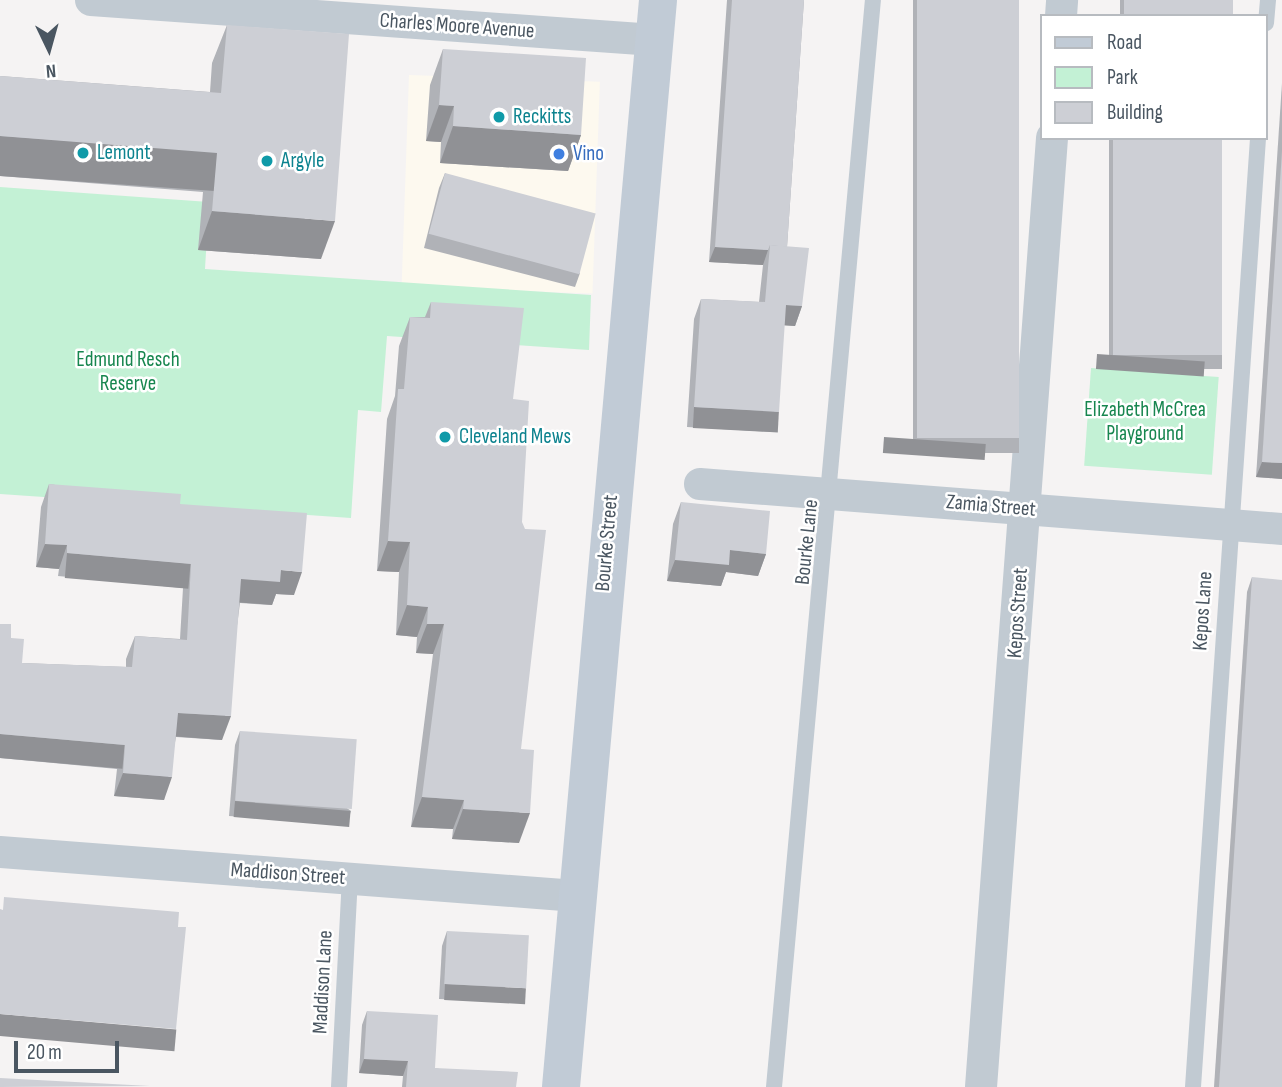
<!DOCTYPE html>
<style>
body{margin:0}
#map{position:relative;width:1282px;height:1087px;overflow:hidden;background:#f5f3f3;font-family:"Sofia Sans Condensed",sans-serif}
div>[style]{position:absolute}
.commercial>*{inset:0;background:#fdf9ef;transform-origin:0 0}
.green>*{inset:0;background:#c3f1d5;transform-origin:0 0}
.lane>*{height:16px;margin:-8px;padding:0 8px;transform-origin:8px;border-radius:8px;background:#c1cad2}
.street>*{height:32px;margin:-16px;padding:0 16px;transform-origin:16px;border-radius:16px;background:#c1cad2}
.secondary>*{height:38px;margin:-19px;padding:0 19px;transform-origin:19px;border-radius:19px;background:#c1cbd6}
.wall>*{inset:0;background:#b0b2b7;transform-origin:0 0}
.shaded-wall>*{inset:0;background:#909195;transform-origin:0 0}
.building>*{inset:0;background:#cdcfd5;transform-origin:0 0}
.dots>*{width:19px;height:19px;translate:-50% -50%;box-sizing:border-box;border:4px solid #fff;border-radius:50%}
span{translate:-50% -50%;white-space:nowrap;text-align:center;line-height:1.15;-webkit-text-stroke:5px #fff;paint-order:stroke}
.street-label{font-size:21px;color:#4a5661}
.culture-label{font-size:21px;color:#0d838f}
.left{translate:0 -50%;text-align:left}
.shop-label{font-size:21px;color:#366cbe}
.park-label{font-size:21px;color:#17864f}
.legend{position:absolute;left:1040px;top:14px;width:228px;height:126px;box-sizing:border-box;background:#fff;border:2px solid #b7bbc0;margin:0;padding:9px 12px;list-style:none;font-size:21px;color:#4a5661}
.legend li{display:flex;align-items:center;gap:14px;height:35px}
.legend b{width:35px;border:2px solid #b7bbc0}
.north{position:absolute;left:14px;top:14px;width:70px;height:70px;-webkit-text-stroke:5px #fff;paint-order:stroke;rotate:175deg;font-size:19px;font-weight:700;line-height:28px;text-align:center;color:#4a5661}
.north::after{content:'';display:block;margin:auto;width:24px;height:32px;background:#4a5661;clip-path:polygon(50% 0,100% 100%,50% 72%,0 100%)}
.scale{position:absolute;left:14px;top:1041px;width:105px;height:32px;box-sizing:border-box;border:4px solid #4a5661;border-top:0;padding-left:9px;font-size:21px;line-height:24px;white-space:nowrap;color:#4a5661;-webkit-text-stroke:5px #fff;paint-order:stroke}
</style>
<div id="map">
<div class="commercial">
<div style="left:409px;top:75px;width:191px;height:212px;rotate:2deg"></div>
</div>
<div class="green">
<div style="clip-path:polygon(0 187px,209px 202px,205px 269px,591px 295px,589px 350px,387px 336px,381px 412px,358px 410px,351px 518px,0 494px)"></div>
<div style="left:1091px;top:368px;width:128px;height:98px;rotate:4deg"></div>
</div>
<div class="lane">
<div style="left:1266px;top:23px;width:23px;rotate:-85deg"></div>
<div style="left:339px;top:1087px;width:208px;rotate:-87deg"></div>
<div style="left:774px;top:1087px;width:1091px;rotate:-84.8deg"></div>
<div style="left:1193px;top:1087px;width:951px;rotate:-86.08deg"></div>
</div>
<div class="street">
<div style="left:91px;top:0;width:565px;rotate:4.06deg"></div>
<div style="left:1061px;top:16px;width:16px;rotate:-86deg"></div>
<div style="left:700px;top:484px;width:584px;rotate:4.42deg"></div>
<div style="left:0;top:852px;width:578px;rotate:4.37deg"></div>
<div style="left:981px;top:1087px;width:952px;rotate:-85.72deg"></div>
</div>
<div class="secondary">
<div style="left:561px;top:1087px;width:1091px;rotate:-84.9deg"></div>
</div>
<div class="wall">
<div style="clip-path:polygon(727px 0,804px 0,787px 247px,802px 306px,795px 326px,784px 325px,772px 432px,687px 427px,694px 319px,701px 299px,759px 302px,763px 265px,709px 262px)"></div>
<div style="left:913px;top:0;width:106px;height:453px"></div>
<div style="left:1120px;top:0;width:113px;height:16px"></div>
<div style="clip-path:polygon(227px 25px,321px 259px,198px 250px,203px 192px,0 176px,0 76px,210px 92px,212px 63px)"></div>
<div style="clip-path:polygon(443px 49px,581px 135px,568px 171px,440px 163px,441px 142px,426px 141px,430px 85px)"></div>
<div style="clip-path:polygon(1282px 83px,1282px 479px,1256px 477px)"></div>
<div style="left:1109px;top:138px;width:113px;height:231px"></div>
<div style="clip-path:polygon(445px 173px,580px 273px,575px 287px,424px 248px,439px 188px)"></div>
<div style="clip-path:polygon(431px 302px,513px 399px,522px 522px,519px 843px,452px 839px,453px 829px,411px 827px,433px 654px,416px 653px,417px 637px,396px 635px,399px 572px,377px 571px,387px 419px,395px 396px,399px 346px,410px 317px,425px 317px)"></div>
<div style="clip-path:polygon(49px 484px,180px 504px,294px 595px,276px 594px,272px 605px,240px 603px,222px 740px,176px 737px,164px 800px,114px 796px,117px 769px,0 758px,0 624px,11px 638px,22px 663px,126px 667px,126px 659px,135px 636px,180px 639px,183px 588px,58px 576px,59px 569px,36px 567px,41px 507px)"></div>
<div style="clip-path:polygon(681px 502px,766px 554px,758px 576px,726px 572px,721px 586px,667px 581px,673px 524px)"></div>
<div style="clip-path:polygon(1252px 577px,1282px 1087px,1214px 1087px,1247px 592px)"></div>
<div style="clip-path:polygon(240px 731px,351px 811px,346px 825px,229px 816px,235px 745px)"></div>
<div style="clip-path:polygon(447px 931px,521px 1003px,439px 999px,442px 946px)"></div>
<div style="clip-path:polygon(367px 1011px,435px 1068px,516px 1087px,402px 1087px,403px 1076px,359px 1073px,362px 1025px)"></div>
</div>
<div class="shaded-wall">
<div style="clip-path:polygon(439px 105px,454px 106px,441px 142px,426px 141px)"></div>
<div style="clip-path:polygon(453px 126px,581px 135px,568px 171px,440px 163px)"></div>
<div style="left:0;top:136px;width:218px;height:40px;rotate:4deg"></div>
<div style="clip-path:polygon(212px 211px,335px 221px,321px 259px,198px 250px)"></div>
<div style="clip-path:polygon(715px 247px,768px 250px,763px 265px,709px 262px)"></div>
<div style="clip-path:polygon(786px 305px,802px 306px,795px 326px,778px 325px)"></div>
<div style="left:1097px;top:354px;width:108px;height:15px;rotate:4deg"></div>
<div style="left:694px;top:407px;width:85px;height:21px;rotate:3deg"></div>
<div style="left:884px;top:437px;width:102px;height:16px;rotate:4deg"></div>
<div style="clip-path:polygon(1262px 462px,1282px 463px,1282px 479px,1256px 477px)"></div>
<div style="clip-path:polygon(388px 541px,410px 542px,399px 572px,377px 571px)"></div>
<div style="clip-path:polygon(45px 544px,67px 545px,59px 569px,36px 567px)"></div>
<div style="clip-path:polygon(730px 550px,766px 554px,758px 576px,726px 572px,721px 586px,667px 581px,675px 560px)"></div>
<div style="left:67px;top:553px;width:124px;height:25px;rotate:5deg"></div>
<div style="clip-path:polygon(281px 570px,302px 572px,294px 595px,276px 594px,272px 605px,233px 602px,241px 579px)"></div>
<div style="clip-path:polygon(407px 605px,428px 607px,417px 637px,396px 635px)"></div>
<div style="clip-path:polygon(427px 624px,444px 624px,433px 654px,416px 653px)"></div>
<div style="clip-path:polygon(178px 713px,231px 716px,222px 740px,169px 736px)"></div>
<div style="left:0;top:734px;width:125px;height:24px;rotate:5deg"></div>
<div style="clip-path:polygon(123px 773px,172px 777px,164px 800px,114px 796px)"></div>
<div style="clip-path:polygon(422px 797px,464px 800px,453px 829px,411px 827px)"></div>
<div style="left:235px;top:801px;width:116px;height:16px;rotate:5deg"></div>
<div style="clip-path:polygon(463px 809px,530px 813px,519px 843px,452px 839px)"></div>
<div style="left:445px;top:984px;width:81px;height:16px;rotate:3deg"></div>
<div style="left:0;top:1014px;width:177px;height:22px;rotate:5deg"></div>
<div style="clip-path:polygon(364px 1059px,408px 1061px,403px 1076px,359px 1073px)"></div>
</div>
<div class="building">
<div style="clip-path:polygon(732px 0,804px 0,787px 247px,770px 245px,768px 250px,715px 247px)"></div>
<div style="left:917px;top:0;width:102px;height:438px"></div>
<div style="left:1124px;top:0;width:109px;height:16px"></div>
<div style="clip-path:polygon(227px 25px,349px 34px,335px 221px,212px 211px,217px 153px,0 136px,0 76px,221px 93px)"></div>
<div style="clip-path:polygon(443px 49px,586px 58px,581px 135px,453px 126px,454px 106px,439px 105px)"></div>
<div style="left:1113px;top:138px;width:109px;height:217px"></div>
<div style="clip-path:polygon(1282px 151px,1282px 463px,1262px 462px)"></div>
<div style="left:445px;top:173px;width:156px;height:63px;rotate:15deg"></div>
<div style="clip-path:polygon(770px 245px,809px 248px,802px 306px,786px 305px,779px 412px,694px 407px,701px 299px,765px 302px)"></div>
<div style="clip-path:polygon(431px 302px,524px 308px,513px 399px,529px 401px,522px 522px,525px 529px,546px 530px,521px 749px,534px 750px,530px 813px,463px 809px,464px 800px,422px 797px,444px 624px,427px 624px,428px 607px,407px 605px,410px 542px,388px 541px,398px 389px,404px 389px,410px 317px,430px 318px)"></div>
<div style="clip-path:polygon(49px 484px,181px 494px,180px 504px,307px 513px,302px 572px,281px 570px,280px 582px,241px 579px,231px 716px,178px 713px,172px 777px,123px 773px,125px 745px,0 734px,0 624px,11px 624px,11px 638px,24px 639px,22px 663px,132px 667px,135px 636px,187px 640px,191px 564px,67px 553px,67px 545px,45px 544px)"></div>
<div style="clip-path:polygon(681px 502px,770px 511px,766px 554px,730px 550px,729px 565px,675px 560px)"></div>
<div style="clip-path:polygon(1252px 577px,1282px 580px,1282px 1087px,1219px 1087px)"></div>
<div style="left:240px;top:731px;width:117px;height:70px;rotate:4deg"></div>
<div style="clip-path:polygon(4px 897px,179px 912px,178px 927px,186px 927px,176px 1029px,0 1014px,0 909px,3px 910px)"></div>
<div style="left:447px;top:931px;width:82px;height:53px;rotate:3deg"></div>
<div style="clip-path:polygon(367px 1011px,438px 1015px,435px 1068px,518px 1072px,516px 1087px,406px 1087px,408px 1061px,364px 1059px)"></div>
<div style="clip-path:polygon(0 1078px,150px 1086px,0 1087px)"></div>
</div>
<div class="dots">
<div style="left:499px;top:117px;background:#0f9aa8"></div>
<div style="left:83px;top:153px;background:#0f9aa8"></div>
<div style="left:559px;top:154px;background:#3f7fe0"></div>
<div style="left:267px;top:161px;background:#0f9aa8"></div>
<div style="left:445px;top:437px;background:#0f9aa8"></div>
</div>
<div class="street-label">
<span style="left:457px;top:26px;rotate:4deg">Charles Moore Avenue</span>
<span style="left:991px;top:506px;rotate:5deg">Zamia Street</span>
<span style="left:807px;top:542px;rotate:-84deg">Bourke Lane</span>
<span style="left:607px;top:543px;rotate:-85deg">Bourke Street</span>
<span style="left:1203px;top:611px;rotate:-86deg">Kepos Lane</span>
<span style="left:1018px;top:613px;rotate:-86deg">Kepos Street</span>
<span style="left:288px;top:874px;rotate:4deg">Maddison Street</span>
<span style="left:323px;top:982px;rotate:-87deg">Maddison Lane</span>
</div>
<div class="culture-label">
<span class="left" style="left:513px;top:117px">Reckitts</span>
<span class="left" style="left:97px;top:153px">Lemont</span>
<span class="left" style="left:281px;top:161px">Argyle</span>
<span class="left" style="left:459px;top:437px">Cleveland Mews</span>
</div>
<div class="shop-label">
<span class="left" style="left:573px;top:154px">Vino</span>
</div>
<div class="park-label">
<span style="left:128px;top:372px">Edmund Resch<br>Reserve</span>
<span style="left:1145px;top:422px">Elizabeth McCrea<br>Playground</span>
</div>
<ul class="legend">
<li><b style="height:9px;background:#c1cbd6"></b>Road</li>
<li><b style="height:19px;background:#c3f1d5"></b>Park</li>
<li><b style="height:19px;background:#cdcfd5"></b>Building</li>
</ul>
<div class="north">N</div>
<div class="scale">20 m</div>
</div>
